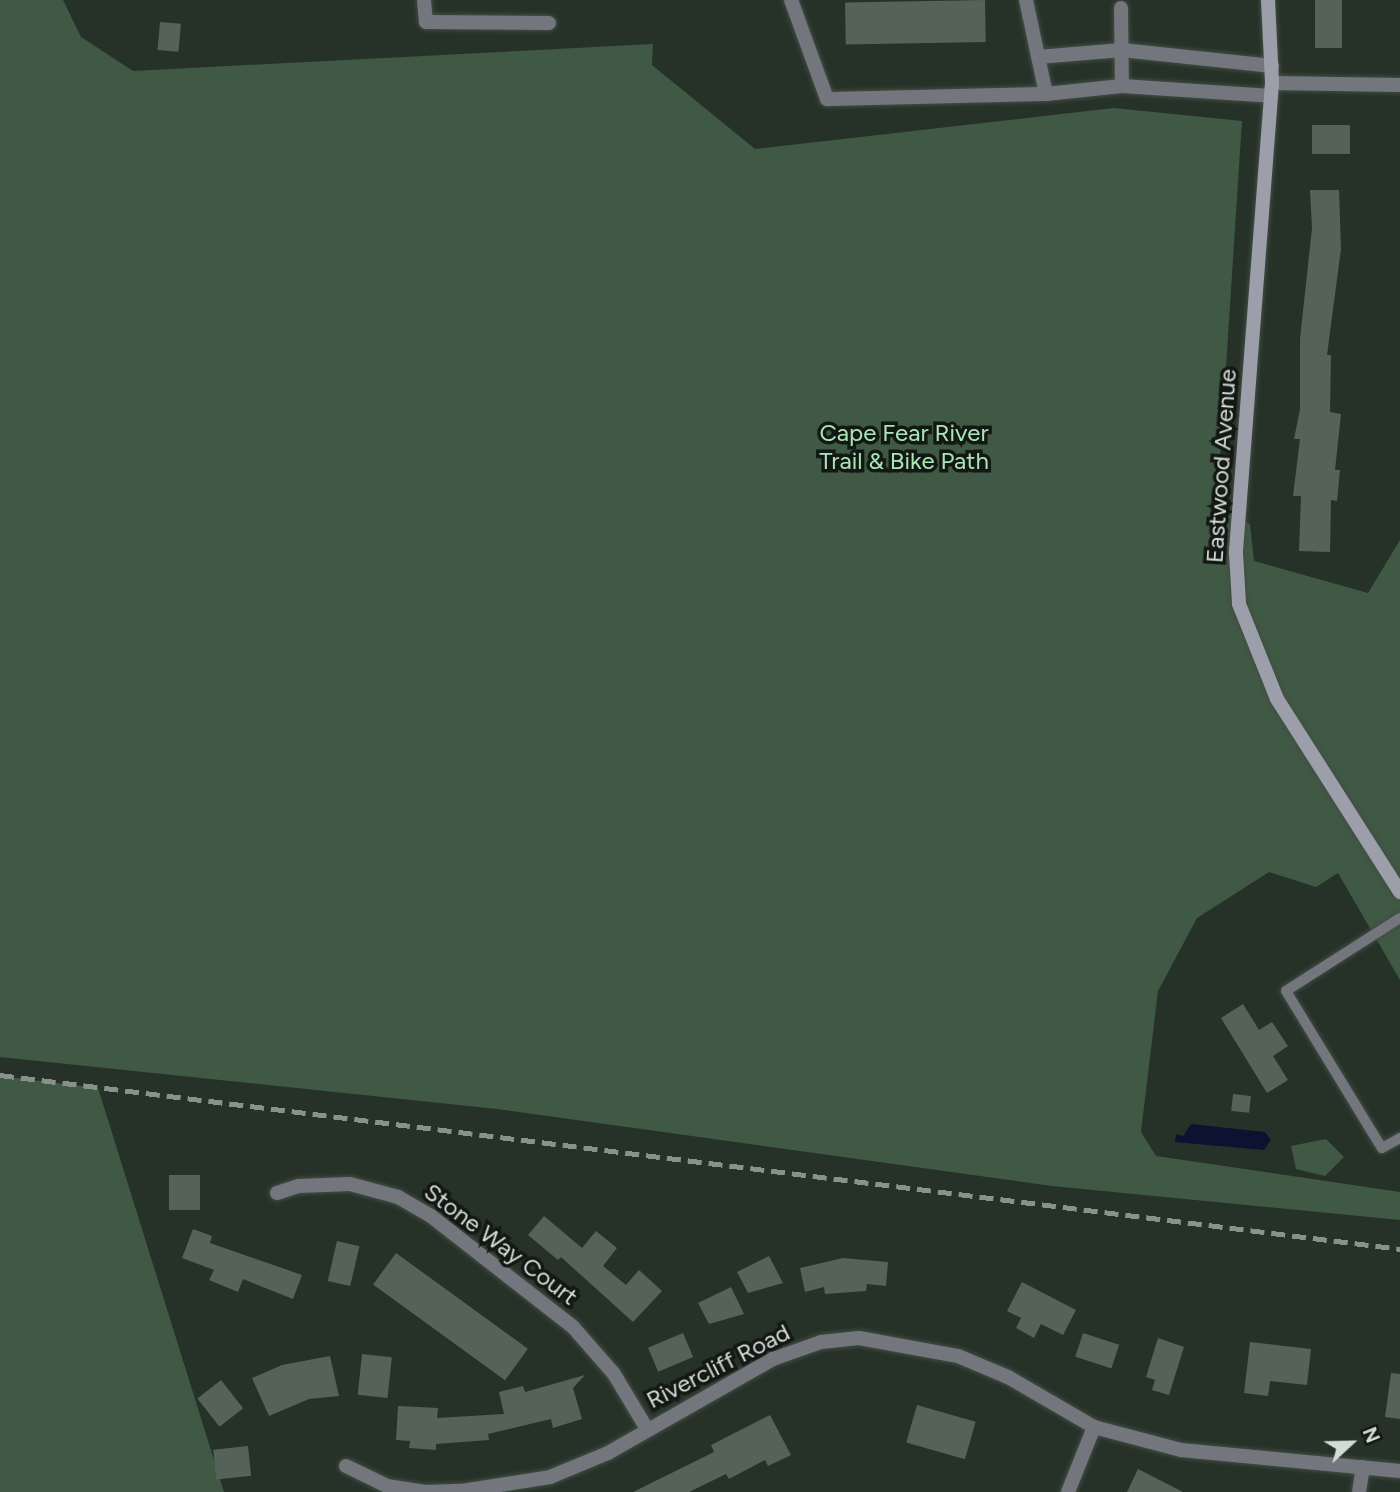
<!DOCTYPE html>
<style>
body{margin:0}
#map{position:relative;width:1400px;height:1492px;overflow:hidden;background:#263228;font-family:Figtree,sans-serif}
div>[style]{position:absolute}
.green>*{inset:0;background:#405945}
.water>*{inset:0;background:#0d1230}
.building>*{inset:0;background:#556257;transform-origin:0 0}
.roads{filter:drop-shadow(0 0 2px #424d44) drop-shadow(0 0 2px #424d44)}
.lane>*{height:10px;margin:-5px;padding:0 5px;transform-origin:5px;border-radius:5px;background:#74767d}
.street>*{height:14px;margin:-7px;padding:0 7px;transform-origin:7px;border-radius:7px;background:#74767d}
.secondary>*{height:14px;margin:-7px;padding:0 7px;transform-origin:7px;border-radius:7px;background:#9c9faa}
.rail>*{height:5px;margin-top:-2.5px;transform-origin:0;background:repeating-linear-gradient(90deg,#88918a 0 14px,transparent 0 21px)}
span{translate:-50% -50%;white-space:nowrap;text-align:center;line-height:1.15;-webkit-text-stroke:7px #131814;paint-order:stroke}
.park-label{font-size:24px;color:#a9e6b7}
.street-label{font-size:24px;color:#d4dcd6}
.north{position:absolute;left:1316px;top:1408px;width:70px;height:70px;-webkit-text-stroke:5px #131814;paint-order:stroke;rotate:68deg;font-size:19px;font-weight:700;line-height:28px;text-align:center;color:#d4dcd6}
.north::after{content:'';display:block;margin:auto;width:24px;height:32px;background:#d4dcd6;clip-path:polygon(50% 0,100% 100%,50% 72%,0 100%)}
</style>
<div id="map">
<div class="green">
<div style="clip-path:polygon(0 0,63px 0,81px 37px,133px 71px,653px 44px,652px 65px,755px 149px,1114px 108px,1242px 121px,1217px 505px,1250px 524px,1254px 561px,1368px 593px,1400px 540px,1400px 980px,1338px 873px,1316px 887px,1269px 872px,1197px 918px,1158px 991px,1141px 1132px,1156px 1156px,1400px 1192px,1400px 1220px,1052px 1186px,497px 1109px,0 1057px)"></div>
<div style="clip-path:polygon(0 1076px,98px 1088px,224px 1492px,0 1492px)"></div>
<div style="clip-path:polygon(1326px 1139px,1344px 1157px,1325px 1176px,1296px 1169px,1291px 1146px)"></div>
</div>
<div class="water">
<div style="clip-path:polygon(1191px 1124px,1265px 1132px,1271px 1140px,1264px 1150px,1175px 1142px,1176px 1134px,1183px 1136px)"></div>
</div>
<div class="building">
<div style="left:985px;top:0;width:42px;height:140px;rotate:89deg"></div>
<div style="left:1315px;top:0;width:27px;height:48px"></div>
<div style="left:160px;top:22px;width:21px;height:28px;rotate:5deg"></div>
<div style="left:1312px;top:125px;width:38px;height:29px"></div>
<div style="clip-path:polygon(1310px 190px,1339px 190px,1341px 249px,1327px 355px,1331px 355px,1330px 412px,1341px 414px,1335px 470px,1340px 470px,1337px 501px,1331px 500px,1330px 552px,1299px 551px,1301px 496px,1293px 496px,1300px 439px,1294px 439px,1300px 409px,1300px 339px,1312px 228px)"></div>
<div style="clip-path:polygon(1243px 1004px,1259px 1030px,1272px 1022px,1288px 1046px,1273px 1056px,1288px 1080px,1267px 1093px,1221px 1018px)"></div>
<div style="left:1233px;top:1094px;width:18px;height:17px;rotate:6deg"></div>
<div style="left:169px;top:1175px;width:31px;height:35px"></div>
<div style="clip-path:polygon(544px 1216px,582px 1248px,596px 1231px,617px 1248px,603px 1266px,626px 1285px,639px 1270px,662px 1291px,633px 1322px,561px 1257px,558px 1260px,528px 1235px)"></div>
<div style="clip-path:polygon(193px 1229px,212px 1236px,210px 1243px,302px 1275px,293px 1299px,243px 1279px,238px 1292px,209px 1280px,214px 1270px,182px 1258px)"></div>
<div style="left:337px;top:1241px;width:23px;height:41px;rotate:13deg"></div>
<div style="left:396px;top:1253px;width:163px;height:39px;rotate:36deg"></div>
<div style="clip-path:polygon(769px 1256px,783px 1283px,748px 1293px,737px 1272px)"></div>
<div style="clip-path:polygon(843px 1258px,888px 1262px,886px 1286px,867px 1284px,866px 1291px,825px 1294px,824px 1287px,805px 1292px,800px 1268px)"></div>
<div style="clip-path:polygon(1022px 1282px,1076px 1310px,1063px 1335px,1041px 1324px,1034px 1338px,1016px 1328px,1021px 1318px,1007px 1311px)"></div>
<div style="clip-path:polygon(731px 1287px,744px 1314px,709px 1324px,698px 1303px)"></div>
<div style="left:683px;top:1333px;width:26px;height:38px;rotate:67deg"></div>
<div style="left:1083px;top:1333px;width:38px;height:25px;rotate:18deg"></div>
<div style="clip-path:polygon(1158px 1338px,1184px 1347px,1169px 1395px,1152px 1390px,1155px 1380px,1146px 1377px)"></div>
<div style="clip-path:polygon(1250px 1342px,1311px 1349px,1307px 1385px,1270px 1381px,1268px 1396px,1244px 1393px)"></div>
<div style="left:362px;top:1354px;width:30px;height:41px;rotate:6deg"></div>
<div style="clip-path:polygon(330px 1356px,339px 1396px,309px 1399px,269px 1416px,252px 1378px,282px 1365px)"></div>
<div style="clip-path:polygon(1391px 1373px,1400px 1374px,1400px 1419px,1385px 1417px)"></div>
<div style="clip-path:polygon(585px 1375px,573px 1388px,582px 1419px,553px 1428px,551px 1419px,488px 1434px,489px 1440px,436px 1444px,436px 1450px,409px 1448px,410px 1441px,396px 1440px,398px 1406px,438px 1408px,437px 1418px,504px 1414px,499px 1392px,523px 1386px,525px 1392px)"></div>
<div style="left:221px;top:1380px;width:36px;height:30px;rotate:52deg"></div>
<div style="left:917px;top:1405px;width:61px;height:39px;rotate:16deg"></div>
<div style="clip-path:polygon(770px 1415px,791px 1455px,768px 1466px,765px 1460px,729px 1479px,726px 1474px,689px 1492px,633px 1492px,714px 1452px,711px 1445px)"></div>
<div style="left:248px;top:1446px;width:30px;height:35px;rotate:84deg"></div>
<div style="clip-path:polygon(1138px 1469px,1183px 1492px,1127px 1492px)"></div>
</div>
<div class="roads">
<div class="lane">
<div style="left:1400px;top:918px;width:135px;rotate:147.4deg"></div>
<div style="left:1286px;top:991px;width:184px;rotate:58.6deg"></div>
<div style="left:1382px;top:1148px;width:21px;rotate:-29deg"></div>
</div>
<div class="street">
<div style="left:424px;top:0;width:22px;rotate:85deg"></div>
<div style="left:426px;top:22px;width:123px;rotate:0.5deg"></div>
<div style="left:791px;top:0;width:105px;rotate:70deg"></div>
<div style="left:827px;top:99px;width:219px;rotate:-1.3deg"></div>
<div style="left:1046px;top:94px;width:96px;rotate:-102deg"></div>
<div style="left:1121px;top:8px;width:78px;rotate:89.3deg"></div>
<div style="left:1038px;top:57px;width:84px;rotate:-4.8deg"></div>
<div style="left:1122px;top:50px;width:151px;rotate:6.1deg"></div>
<div style="left:1272px;top:83px;width:128px;rotate:0.9deg"></div>
<div style="left:1046px;top:94px;width:76px;rotate:-6deg"></div>
<div style="left:1122px;top:86px;width:149px;rotate:3.8deg"></div>
<div style="left:277px;top:1193px;width:23px;rotate:-18deg"></div>
<div style="left:299px;top:1186px;width:51px;rotate:-2.2deg"></div>
<div style="left:350px;top:1184px;width:50px;rotate:15.2deg"></div>
<div style="left:398px;top:1197px;width:38px;rotate:30deg"></div>
<div style="left:431px;top:1216px;width:180px;rotate:38deg"></div>
<div style="left:573px;top:1327px;width:62px;rotate:48.9deg"></div>
<div style="left:614px;top:1374px;width:64px;rotate:59deg"></div>
<div style="left:346px;top:1466px;width:46px;rotate:26deg"></div>
<div style="left:387px;top:1486px;width:37px;rotate:9deg"></div>
<div style="left:424px;top:1492px;width:38px;rotate:-2deg"></div>
<div style="left:462px;top:1491px;width:89px;rotate:-9deg"></div>
<div style="left:550px;top:1477px;width:63px;rotate:-22.5deg"></div>
<div style="left:608px;top:1453px;width:190px;rotate:-29.7deg"></div>
<div style="left:773px;top:1359px;width:51px;rotate:-19.5deg"></div>
<div style="left:821px;top:1342px;width:38px;rotate:-6deg"></div>
<div style="left:859px;top:1338px;width:101px;rotate:10.3deg"></div>
<div style="left:958px;top:1356px;width:54px;rotate:22.8deg"></div>
<div style="left:1008px;top:1377px;width:99px;rotate:30.2deg"></div>
<div style="left:1094px;top:1427px;width:90px;rotate:14.8deg"></div>
<div style="left:1181px;top:1450px;width:220px;rotate:5.5deg"></div>
<div style="left:1068px;top:1492px;width:70px;rotate:-68.2deg"></div>
<div style="left:1359px;top:1492px;width:25px;rotate:-81deg"></div>
</div>
<div class="secondary">
<div style="left:1268px;top:0;width:83px;rotate:87.2deg"></div>
<div style="left:1272px;top:83px;width:471px;rotate:94.4deg"></div>
<div style="left:1236px;top:553px;width:51px;rotate:86.6deg"></div>
<div style="left:1239px;top:604px;width:102px;rotate:68.2deg"></div>
<div style="left:1277px;top:699px;width:229px;rotate:57.5deg"></div>
</div>
</div>
<div class="rail">
<div style="left:0;top:1075px;width:1411px;rotate:7.08deg"></div>
</div>
<div class="park-label">
<span style="left:904px;top:447px">Cape Fear River<br>Trail &amp; Bike Path</span>
</div>
<div class="street-label">
<span style="left:1221px;top:466px;rotate:-86deg">Eastwood Avenue</span>
<span style="left:501px;top:1244px;rotate:37deg">Stone Way Court</span>
<span style="left:718px;top:1366px;rotate:-27deg">Rivercliff Road</span>
</div>
<div class="north">N</div>
</div>
